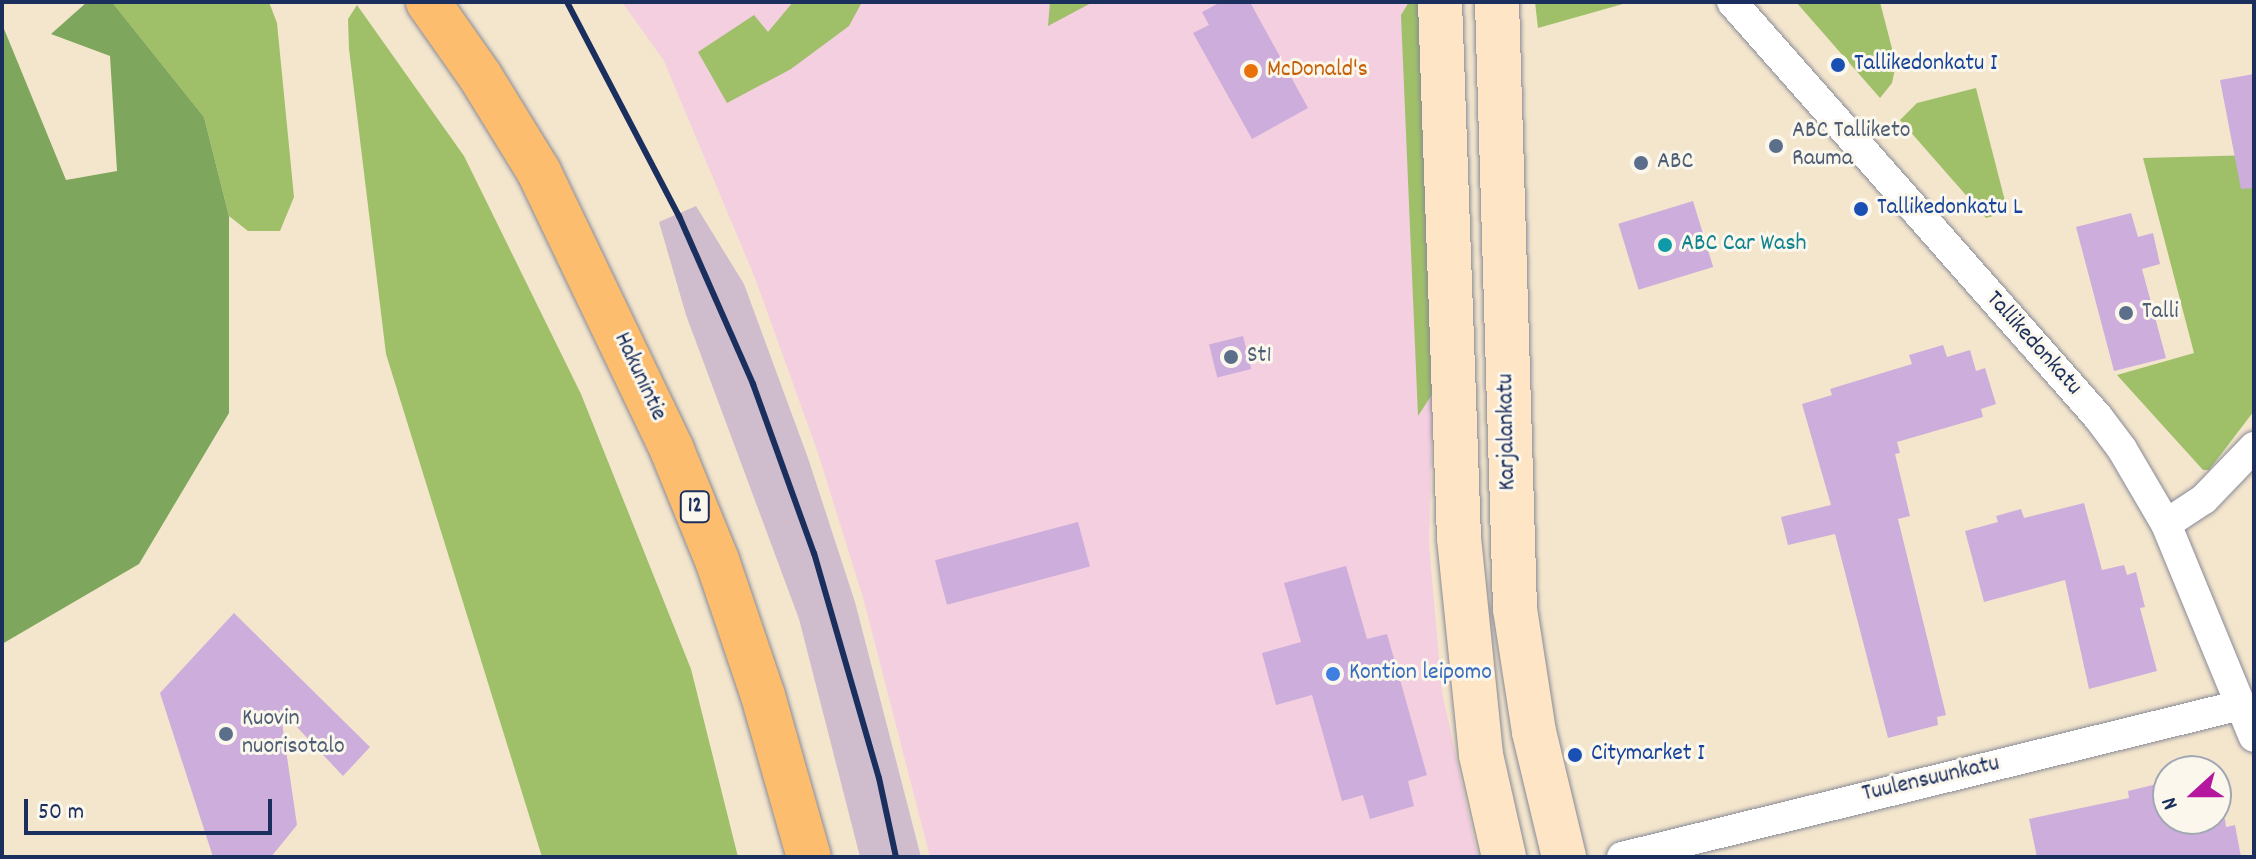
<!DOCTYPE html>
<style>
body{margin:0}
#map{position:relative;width:2256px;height:859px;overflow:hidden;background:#f4e6cd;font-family:Dekko,sans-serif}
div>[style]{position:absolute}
.built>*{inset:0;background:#f3cfdf}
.industrial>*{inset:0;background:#cfbdce}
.green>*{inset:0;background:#9fc069}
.forest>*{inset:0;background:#7fa65d}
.building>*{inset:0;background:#cdaddb;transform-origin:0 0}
.roads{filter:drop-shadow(0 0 2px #888a96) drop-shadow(0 0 2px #888a96)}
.minor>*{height:30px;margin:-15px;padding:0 15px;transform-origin:15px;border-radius:15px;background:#fff}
.secondary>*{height:44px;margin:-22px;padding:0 22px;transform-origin:22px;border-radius:22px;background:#fee5c5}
.trunk>*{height:44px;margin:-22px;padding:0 22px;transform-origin:22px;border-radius:22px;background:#fcbd6f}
.rail>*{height:6px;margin:-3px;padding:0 3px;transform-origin:3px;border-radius:3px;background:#1b2f5e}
.dots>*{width:22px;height:22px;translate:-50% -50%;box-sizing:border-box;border:4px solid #fbf7ec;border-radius:50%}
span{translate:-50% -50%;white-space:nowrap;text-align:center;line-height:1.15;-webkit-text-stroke:6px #fbf7ec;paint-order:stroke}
.shield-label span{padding:2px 6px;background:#fbf7ec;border:2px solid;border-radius:6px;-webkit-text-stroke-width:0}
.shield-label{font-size:22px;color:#1b2f5e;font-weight:700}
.transit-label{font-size:24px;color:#164399}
.left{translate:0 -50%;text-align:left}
.food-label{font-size:24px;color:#c56008}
.service-label{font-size:24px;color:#4e5e75}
.culture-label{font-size:24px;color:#0d838f}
.street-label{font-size:24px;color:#1b2f5e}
.shop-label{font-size:24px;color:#366cbe}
.frame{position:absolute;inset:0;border:4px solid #1b2f5e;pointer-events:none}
.north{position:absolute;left:2152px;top:755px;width:80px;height:80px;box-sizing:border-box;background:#fbf7ec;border:2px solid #a1a7b3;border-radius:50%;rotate:249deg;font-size:22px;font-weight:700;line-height:32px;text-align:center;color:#1b2f5e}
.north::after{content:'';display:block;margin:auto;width:28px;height:36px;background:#b5179e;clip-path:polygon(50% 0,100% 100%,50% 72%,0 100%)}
.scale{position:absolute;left:24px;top:799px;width:248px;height:36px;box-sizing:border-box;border:4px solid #1b2f5e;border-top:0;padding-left:10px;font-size:24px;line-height:28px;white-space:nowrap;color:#1b2f5e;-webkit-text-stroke:6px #fbf7ec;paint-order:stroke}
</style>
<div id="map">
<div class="built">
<div style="clip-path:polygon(622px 2px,1420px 2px,1433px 393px,1429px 545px,1442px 692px,1478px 857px,930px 857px,864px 601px,818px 453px,755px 278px,664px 61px)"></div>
</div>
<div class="industrial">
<div style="clip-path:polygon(696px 206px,744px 284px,808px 458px,855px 602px,921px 857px,860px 857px,799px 619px,686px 315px,659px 222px)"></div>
</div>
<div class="green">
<div style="clip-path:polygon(112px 2px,269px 2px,277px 23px,294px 197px,280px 231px,248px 231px,229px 216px,204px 117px)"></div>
<div style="clip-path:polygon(793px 2px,862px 2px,849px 26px,791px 69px,727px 103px,698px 52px,754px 15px,768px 32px)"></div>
<div style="clip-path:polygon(1050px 2px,1093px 2px,1048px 26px)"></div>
<div style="clip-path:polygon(1409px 2px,1420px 2px,1433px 393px,1418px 416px,1401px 15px)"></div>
<div style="clip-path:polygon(1535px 2px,1630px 2px,1538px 28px)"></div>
<div style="clip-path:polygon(1796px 2px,1880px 2px,1896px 64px,1892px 83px,1880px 98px)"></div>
<div style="clip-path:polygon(357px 5px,464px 156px,581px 394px,691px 669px,738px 857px,542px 857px,386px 354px,349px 49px,348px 19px)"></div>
<div style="clip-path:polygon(1976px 88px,2005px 201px,1993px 216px,1986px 218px,1900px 120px,1917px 103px)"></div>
<div style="clip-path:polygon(2254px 155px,2254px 411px,2209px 470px,2203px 470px,2117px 375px,2194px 353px,2143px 158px)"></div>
</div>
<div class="forest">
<div style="clip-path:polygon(87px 2px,112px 2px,204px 117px,229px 216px,229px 413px,139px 564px,2px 644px,2px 24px,66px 180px,117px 171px,110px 56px,51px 34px)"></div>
</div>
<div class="building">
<div style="clip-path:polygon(1221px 2px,1250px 2px,1308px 108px,1252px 139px,1193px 33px,1209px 25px,1202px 12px)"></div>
<div style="clip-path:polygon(2254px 74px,2254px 188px,2241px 189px,2220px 80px)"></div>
<div style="left:1693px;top:201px;width:69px;height:78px;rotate:73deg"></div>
<div style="clip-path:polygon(2131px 213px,2138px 237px,2153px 233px,2160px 264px,2142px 269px,2166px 358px,2114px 371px,2076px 227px)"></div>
<div style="left:1243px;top:336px;width:34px;height:35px;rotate:76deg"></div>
<div style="clip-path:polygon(1943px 345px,1947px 357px,1970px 350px,1976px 371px,1985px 368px,1996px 404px,1981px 409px,1983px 417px,1897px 442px,1900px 453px,1895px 454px,1910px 516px,1898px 519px,1946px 715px,1937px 717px,1938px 725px,1888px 738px,1835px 534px,1788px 545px,1781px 517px,1831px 505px,1802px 404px,1832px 395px,1830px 389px,1912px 364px,1909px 355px)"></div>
<div style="clip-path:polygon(2084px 503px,2102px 570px,2124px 565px,2127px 575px,2136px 572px,2145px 607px,2140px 608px,2157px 671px,2089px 689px,2065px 580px,1984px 602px,1965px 531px,1998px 522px,1996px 516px,2021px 509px,2024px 518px)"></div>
<div style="left:1078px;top:522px;width:46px;height:148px;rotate:75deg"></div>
<div style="clip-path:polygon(1346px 566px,1367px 639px,1387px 634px,1427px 775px,1408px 781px,1414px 806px,1370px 819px,1363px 795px,1342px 801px,1312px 695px,1276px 705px,1262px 653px,1301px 642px,1284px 583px)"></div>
<div style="clip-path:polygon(234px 613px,370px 747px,343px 776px,280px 709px,297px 825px,271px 857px,213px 857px,160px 693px)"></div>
<div style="clip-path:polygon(2157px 784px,2165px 819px,2225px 819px,2226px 827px,2235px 825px,2241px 857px,2037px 857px,2029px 819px,2129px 798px,2128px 791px)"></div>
</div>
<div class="roads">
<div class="minor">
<div style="left:1732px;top:2px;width:553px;rotate:48.59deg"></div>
<div style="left:2098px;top:417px;width:40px;rotate:53deg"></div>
<div style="left:2122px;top:449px;width:87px;rotate:59.6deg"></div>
<div style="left:2166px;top:524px;width:230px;rotate:67.6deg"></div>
<div style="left:2166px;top:524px;width:45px;rotate:-33.3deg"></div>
<div style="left:2204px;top:499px;width:72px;rotate:-46.1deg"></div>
<div style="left:1622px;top:857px;width:637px;rotate:-13.8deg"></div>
</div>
<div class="secondary">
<div style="left:1440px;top:2px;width:536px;rotate:87.97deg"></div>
<div style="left:1459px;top:538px;width:218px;rotate:84.2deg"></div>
<div style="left:1481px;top:755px;width:105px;rotate:77.3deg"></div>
<div style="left:1497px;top:2px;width:607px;rotate:88.3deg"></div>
<div style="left:1515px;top:609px;width:124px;rotate:81.2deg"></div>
<div style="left:1534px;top:732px;width:129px;rotate:76.5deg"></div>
</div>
<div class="trunk">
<div style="left:428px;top:2px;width:90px;rotate:54.9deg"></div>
<div style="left:480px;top:76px;width:113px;rotate:58.4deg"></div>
<div style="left:539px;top:172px;width:308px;rotate:64.4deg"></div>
<div style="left:672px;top:450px;width:119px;rotate:67.8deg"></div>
<div style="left:717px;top:560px;width:144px;rotate:71.3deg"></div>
<div style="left:763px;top:696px;width:167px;rotate:74.1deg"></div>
</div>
</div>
<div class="rail">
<div style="left:567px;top:2px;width:242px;rotate:62.4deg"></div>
<div style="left:679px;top:216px;width:184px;rotate:66.2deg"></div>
<div style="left:753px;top:384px;width:180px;rotate:70.2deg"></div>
<div style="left:814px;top:553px;width:234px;rotate:73.9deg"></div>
<div style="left:879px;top:778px;width:81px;rotate:77.9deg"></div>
</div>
<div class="dots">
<div style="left:1838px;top:65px;background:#1a4fb4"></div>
<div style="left:1251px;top:71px;background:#e8710a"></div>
<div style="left:1776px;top:146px;background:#5c6f8a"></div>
<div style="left:1641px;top:163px;background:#5c6f8a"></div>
<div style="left:1861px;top:209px;background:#1a4fb4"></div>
<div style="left:1665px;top:245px;background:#0f9aa8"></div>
<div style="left:2126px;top:313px;background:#5c6f8a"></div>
<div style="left:1231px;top:357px;background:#5c6f8a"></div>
<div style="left:1333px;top:674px;background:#3f7fe0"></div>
<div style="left:226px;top:734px;background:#5c6f8a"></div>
<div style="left:1575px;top:755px;background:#1a4fb4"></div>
</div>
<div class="shield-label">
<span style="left:695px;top:507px">12</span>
</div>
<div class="transit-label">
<span class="left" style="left:1854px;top:65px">Tallikedonkatu I</span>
<span class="left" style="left:1877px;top:209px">Tallikedonkatu L</span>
<span class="left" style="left:1591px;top:755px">Citymarket I</span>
</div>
<div class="food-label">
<span class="left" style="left:1267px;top:71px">McDonald's</span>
</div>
<div class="service-label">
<span class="left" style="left:1792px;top:146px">ABC Talliketo<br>Rauma</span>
<span class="left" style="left:1657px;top:163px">ABC</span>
<span class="left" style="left:2142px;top:313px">Talli</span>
<span class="left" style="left:1247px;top:357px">St1</span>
<span class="left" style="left:242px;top:734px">Kuovin<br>nuorisotalo</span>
</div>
<div class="culture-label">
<span class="left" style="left:1681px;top:245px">ABC Car Wash</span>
</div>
<div class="street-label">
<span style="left:2033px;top:344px;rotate:48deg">Tallikedonkatu</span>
<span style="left:639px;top:377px;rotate:65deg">Hakunintie</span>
<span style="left:1508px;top:432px;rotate:-91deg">Karjalankatu</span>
<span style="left:1931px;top:780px;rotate:-13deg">Tuulensuunkatu</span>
</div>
<div class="shop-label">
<span class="left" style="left:1349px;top:674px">Kontion leipomo</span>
</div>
<div class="frame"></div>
<div class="north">N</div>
<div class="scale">50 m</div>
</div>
